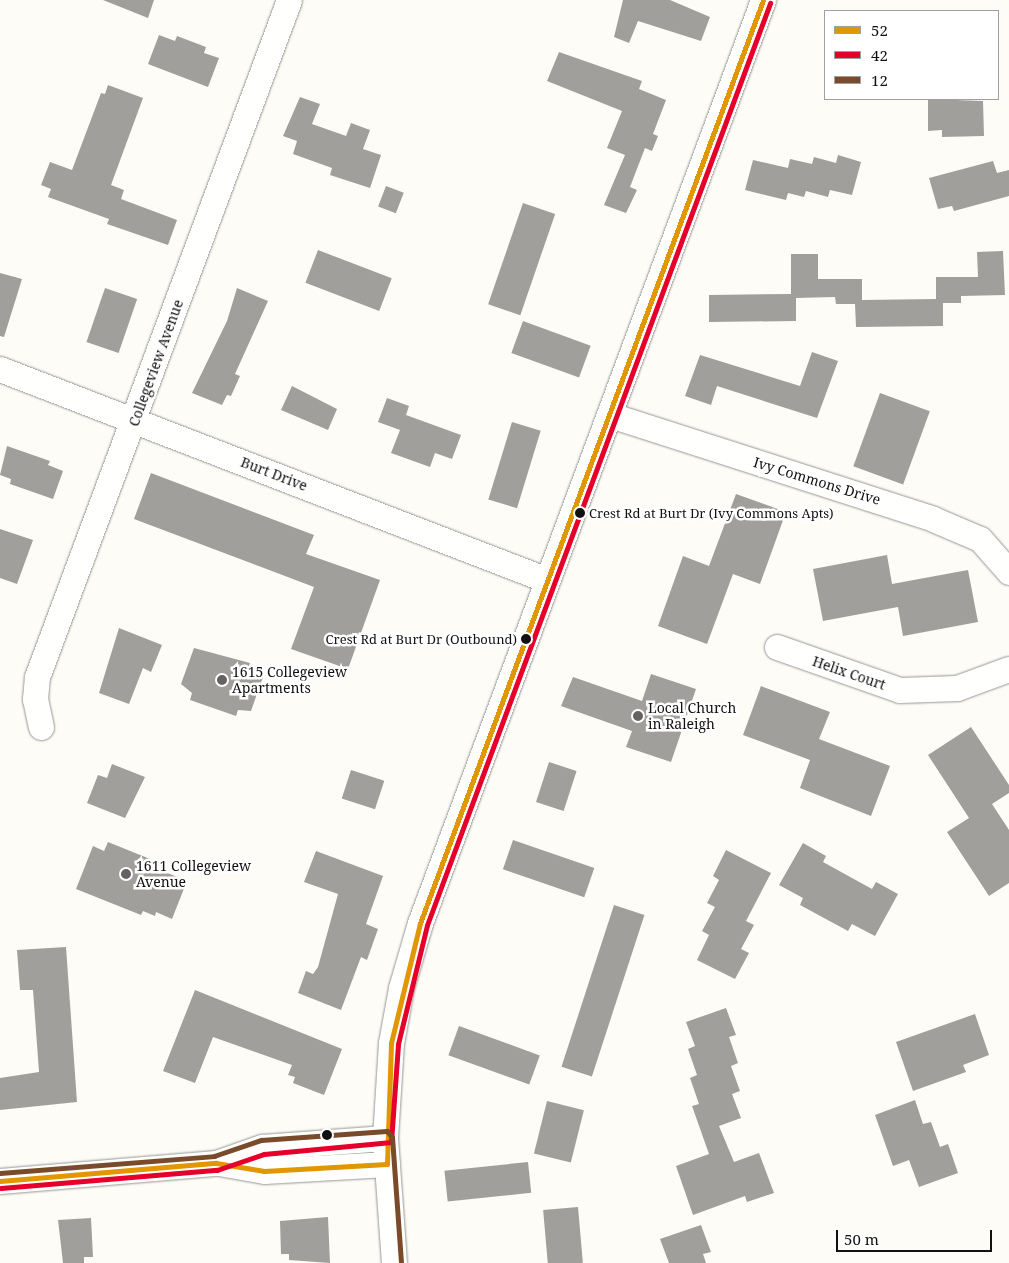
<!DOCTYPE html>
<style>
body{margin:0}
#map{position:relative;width:1009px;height:1263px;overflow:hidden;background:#fdfcf7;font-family:"Noto Serif",serif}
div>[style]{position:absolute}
.building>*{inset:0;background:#a19f9c;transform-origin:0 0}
.roads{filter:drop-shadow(0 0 1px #979795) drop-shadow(0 0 1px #979795)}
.minor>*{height:25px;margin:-12.5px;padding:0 12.5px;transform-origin:12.5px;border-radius:12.5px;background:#fffffe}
.bus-1>*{height:5px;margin:-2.5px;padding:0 2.5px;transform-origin:2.5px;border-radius:2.5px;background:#e09702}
.bus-2>*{height:5px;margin:-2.5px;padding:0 2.5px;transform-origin:2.5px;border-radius:2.5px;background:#e4002b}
.bus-3>*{height:5px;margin:-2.5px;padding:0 2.5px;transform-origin:2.5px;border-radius:2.5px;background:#7a4b2a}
.dots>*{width:14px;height:14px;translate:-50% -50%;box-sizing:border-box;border:2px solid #fff;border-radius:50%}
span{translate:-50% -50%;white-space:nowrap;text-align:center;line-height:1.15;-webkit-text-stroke:5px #fff;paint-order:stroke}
.bus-label{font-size:13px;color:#111}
.left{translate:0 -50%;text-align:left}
.right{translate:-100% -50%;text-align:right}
.street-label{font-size:14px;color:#111}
.poi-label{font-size:14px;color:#111}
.legend{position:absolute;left:824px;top:10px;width:175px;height:90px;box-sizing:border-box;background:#fff;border:1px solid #a0a0a0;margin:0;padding:6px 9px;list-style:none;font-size:15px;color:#111}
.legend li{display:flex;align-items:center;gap:10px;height:25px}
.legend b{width:25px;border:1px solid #a0a0a0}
.scale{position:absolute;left:836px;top:1230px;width:156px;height:22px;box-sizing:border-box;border:2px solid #111;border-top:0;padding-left:6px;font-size:15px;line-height:18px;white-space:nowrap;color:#111;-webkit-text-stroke:4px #fff;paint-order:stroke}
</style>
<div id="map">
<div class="building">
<div style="clip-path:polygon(103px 0,154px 0,148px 18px)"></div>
<div style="clip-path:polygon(623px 0,670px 0,710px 17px,701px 41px,638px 21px,629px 43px,614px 37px)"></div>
<div style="clip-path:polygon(159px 35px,175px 41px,177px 36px,206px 47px,204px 53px,219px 58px,208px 87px,148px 64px)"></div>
<div style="clip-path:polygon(559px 52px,642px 81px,639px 89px,666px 100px,653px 134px,658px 136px,652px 151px,645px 148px,630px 187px,637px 190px,626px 213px,604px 205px,625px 155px,607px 148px,622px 111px,547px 81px)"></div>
<div style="clip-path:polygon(108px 85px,143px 98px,111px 185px,124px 190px,121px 199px,177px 220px,168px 245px,107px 224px,109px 219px,48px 197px,51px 189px,41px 185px,50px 162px,72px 170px,101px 93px,105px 94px)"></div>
<div style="clip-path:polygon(300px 97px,320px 104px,312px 124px,346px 136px,351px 123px,370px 130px,363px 149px,381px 155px,370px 188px,330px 175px,332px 168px,293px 154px,297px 141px,283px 136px)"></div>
<div style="clip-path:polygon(928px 99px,983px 101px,984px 136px,942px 137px,942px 130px,928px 131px)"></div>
<div style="clip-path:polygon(838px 155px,861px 162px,852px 195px,830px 190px,828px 197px,806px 191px,804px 197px,788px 193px,786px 200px,745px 190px,753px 160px,788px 168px,790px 159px,812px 164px,814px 157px,836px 163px)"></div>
<div style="clip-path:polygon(993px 161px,997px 173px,1009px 170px,1009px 196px,954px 211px,952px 206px,938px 209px,929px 178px)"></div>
<div style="left:386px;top:186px;width:19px;height:22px;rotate:21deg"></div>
<div style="left:523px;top:203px;width:34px;height:107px;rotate:19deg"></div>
<div style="left:318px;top:250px;width:79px;height:35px;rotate:21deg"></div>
<div style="clip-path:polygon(1003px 251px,1005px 295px,961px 296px,961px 303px,943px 303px,943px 326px,856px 327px,855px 304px,836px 304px,835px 297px,796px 298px,796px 321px,709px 322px,709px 295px,791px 294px,791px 254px,818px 254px,818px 279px,862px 279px,862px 300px,936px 299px,936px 277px,978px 277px,977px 252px)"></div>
<div style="clip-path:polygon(0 273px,22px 279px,4px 337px,0 336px)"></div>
<div style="left:105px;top:288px;width:34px;height:57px;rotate:19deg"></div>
<div style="clip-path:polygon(237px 288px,268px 301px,235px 374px,240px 376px,231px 396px,227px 395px,222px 405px,192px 393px,227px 321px)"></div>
<div style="left:523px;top:321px;width:72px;height:34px;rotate:20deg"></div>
<div style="clip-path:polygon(812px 352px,838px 361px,817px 418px,717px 386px,711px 405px,685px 396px,700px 355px,800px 386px)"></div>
<div style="clip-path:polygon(292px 386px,337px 409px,328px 430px,281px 410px)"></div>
<div style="left:880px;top:393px;width:53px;height:78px;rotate:20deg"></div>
<div style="clip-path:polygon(387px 398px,409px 406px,406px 415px,461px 435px,452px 459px,435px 453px,430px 467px,391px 453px,400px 430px,378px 422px)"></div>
<div style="left:512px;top:422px;width:30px;height:81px;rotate:17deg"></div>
<div style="clip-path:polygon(7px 446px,50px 461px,48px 465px,63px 471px,53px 499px,10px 484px,11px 479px,0 475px)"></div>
<div style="clip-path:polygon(151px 473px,314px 535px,306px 554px,380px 580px,348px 669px,291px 649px,314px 587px,134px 519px)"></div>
<div style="clip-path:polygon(736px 494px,786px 512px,760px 584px,733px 574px,707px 644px,658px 626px,683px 556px,709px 566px)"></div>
<div style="clip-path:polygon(0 529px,33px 540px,17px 584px,0 578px)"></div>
<div style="clip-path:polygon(887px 555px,892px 584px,968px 570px,978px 622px,903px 636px,898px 607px,823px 621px,813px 569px)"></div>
<div style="clip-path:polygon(119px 628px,162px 645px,151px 672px,143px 668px,129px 704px,99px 693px)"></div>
<div style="clip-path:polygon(194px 648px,250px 663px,247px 671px,263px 677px,251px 711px,238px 710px,236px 716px,190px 700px,192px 693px,181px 684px)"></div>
<div style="clip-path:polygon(651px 674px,696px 689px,671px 762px,626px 747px,632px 731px,561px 706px,573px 677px,642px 701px)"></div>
<div style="clip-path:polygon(761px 686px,830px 712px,819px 739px,890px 766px,871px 816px,800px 788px,810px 760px,743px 735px)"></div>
<div style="clip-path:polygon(971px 727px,1009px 785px,1009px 793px,992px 804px,1009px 830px,1009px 883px,989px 896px,947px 832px,969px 818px,928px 755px)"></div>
<div style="left:549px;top:762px;width:29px;height:42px;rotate:18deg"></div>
<div style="clip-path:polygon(112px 764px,145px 777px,125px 818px,87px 803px,98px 775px,107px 778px)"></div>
<div style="left:351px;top:770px;width:35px;height:30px;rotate:18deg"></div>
<div style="left:513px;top:840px;width:86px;height:31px;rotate:19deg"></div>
<div style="clip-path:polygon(108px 842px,155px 861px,153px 867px,187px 881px,172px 919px,156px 912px,155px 916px,143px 911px,141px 915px,76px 889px,93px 846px,104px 851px)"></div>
<div style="clip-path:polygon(803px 843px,826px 856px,823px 862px,872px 889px,876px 882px,898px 894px,875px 936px,852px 924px,848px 931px,800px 905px,803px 898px,779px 885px)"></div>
<div style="clip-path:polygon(726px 850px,771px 873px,746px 921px,754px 925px,741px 949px,749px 953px,735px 979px,697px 960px,709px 935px,702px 931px,715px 907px,707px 903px,719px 880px,713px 876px)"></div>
<div style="clip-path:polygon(316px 851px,383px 876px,366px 924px,378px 929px,367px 960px,361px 957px,341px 1010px,298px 993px,306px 971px,313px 974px,318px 967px,338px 894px,304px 882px)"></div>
<div style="left:614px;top:905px;width:32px;height:170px;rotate:18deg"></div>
<div style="clip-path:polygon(66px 947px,77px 1102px,0 1110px,0 1078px,39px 1072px,33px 990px,20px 990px,17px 950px)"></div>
<div style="clip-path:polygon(195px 990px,342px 1049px,324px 1095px,293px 1083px,295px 1077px,288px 1075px,292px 1065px,213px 1037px,195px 1083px,163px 1071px)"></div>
<div style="clip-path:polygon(726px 1008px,736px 1035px,729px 1037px,738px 1063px,731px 1066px,740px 1091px,732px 1094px,741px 1118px,719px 1126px,734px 1162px,759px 1153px,774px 1193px,747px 1202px,745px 1196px,693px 1215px,676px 1166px,709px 1154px,692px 1106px,699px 1104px,690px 1078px,697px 1075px,688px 1049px,695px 1046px,686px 1022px)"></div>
<div style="clip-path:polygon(975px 1014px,989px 1055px,963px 1065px,966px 1072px,913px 1091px,896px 1042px)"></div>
<div style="left:459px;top:1026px;width:86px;height:31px;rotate:20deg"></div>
<div style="clip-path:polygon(915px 1100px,923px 1124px,931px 1122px,940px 1147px,948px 1144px,958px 1173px,919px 1187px,909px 1160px,893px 1166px,875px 1115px)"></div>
<div style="left:547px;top:1101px;width:38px;height:54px;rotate:14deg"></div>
<div style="left:528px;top:1162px;width:31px;height:84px;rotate:84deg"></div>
<div style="left:578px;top:1207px;width:56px;height:35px;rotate:85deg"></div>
<div style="clip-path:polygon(328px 1217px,330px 1263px,289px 1260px,289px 1254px,281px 1254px,280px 1221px)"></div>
<div style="clip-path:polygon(91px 1218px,93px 1257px,84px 1257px,84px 1263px,63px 1263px,58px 1220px)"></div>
<div style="clip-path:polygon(701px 1225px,711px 1252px,703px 1254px,706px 1263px,669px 1263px,660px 1239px)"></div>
</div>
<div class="roads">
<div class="minor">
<div style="left:0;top:369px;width:586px;rotate:21.09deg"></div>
<div style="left:610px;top:415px;width:339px;rotate:17.8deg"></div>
<div style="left:933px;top:519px;width:51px;rotate:23.1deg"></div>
<div style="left:980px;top:539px;width:44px;rotate:48.7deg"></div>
<div style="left:777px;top:647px;width:130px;rotate:19.3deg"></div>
<div style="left:900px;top:690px;width:57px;rotate:-2deg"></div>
<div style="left:957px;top:688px;width:55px;rotate:-20.1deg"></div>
<div style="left:41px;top:727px;width:29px;rotate:-102deg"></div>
<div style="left:35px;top:699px;width:22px;rotate:-85deg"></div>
<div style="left:37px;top:677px;width:722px;rotate:-69.58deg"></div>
<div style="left:219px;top:1163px;width:46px;rotate:10.1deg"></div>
<div style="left:264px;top:1171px;width:123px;rotate:-3.3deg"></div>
<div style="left:0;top:1181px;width:217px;rotate:-4.8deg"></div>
<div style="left:216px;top:1163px;width:49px;rotate:-19.2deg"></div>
<div style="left:262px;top:1147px;width:123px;rotate:-4.2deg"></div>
<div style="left:394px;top:1263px;width:125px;rotate:-94.1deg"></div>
<div style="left:385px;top:1138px;width:95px;rotate:-86.4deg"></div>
<div style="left:391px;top:1043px;width:56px;rotate:-79.7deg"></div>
<div style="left:401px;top:988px;width:68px;rotate:-73.7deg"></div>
<div style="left:420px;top:923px;width:985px;rotate:-69.61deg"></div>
</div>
</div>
<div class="bus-1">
<div style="left:0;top:1181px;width:217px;rotate:-4.8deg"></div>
<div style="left:216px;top:1163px;width:49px;rotate:9.5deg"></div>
<div style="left:264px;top:1171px;width:123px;rotate:-3.3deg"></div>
<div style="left:387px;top:1164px;width:121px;rotate:-88.1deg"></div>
<div style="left:391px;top:1043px;width:123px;rotate:-76.4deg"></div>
<div style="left:420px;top:923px;width:985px;rotate:-69.61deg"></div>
</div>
<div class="bus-2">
<div style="left:1px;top:1188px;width:217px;rotate:-4.8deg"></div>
<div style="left:217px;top:1170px;width:50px;rotate:-18.8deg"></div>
<div style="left:264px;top:1154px;width:128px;rotate:-5.4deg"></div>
<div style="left:391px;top:1142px;width:98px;rotate:-85.9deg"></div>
<div style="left:398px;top:1044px;width:122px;rotate:-76.3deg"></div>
<div style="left:427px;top:925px;width:984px;rotate:-69.59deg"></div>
</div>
<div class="bus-3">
<div style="left:0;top:1173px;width:215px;rotate:-4.5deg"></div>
<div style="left:214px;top:1156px;width:50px;rotate:-18.8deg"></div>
<div style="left:261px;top:1140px;width:126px;rotate:-4.1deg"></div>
<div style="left:387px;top:1131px;width:8px;rotate:50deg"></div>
<div style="left:392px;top:1137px;width:125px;rotate:85.9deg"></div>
</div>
<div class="dots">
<div style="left:580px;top:513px;background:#111"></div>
<div style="left:526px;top:639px;background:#111"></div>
<div style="left:222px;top:680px;background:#646362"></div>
<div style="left:638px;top:716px;background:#646362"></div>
<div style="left:126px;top:874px;background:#646362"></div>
<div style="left:327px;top:1135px;background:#111"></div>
</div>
<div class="bus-label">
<span class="left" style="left:589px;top:513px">Crest Rd at Burt Dr (Ivy Commons Apts)</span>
<span class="right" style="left:517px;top:639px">Crest Rd at Burt Dr (Outbound)</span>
</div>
<div class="street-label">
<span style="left:156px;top:363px;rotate:-70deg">Collegeview Avenue</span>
<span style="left:274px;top:474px;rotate:21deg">Burt Drive</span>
<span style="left:817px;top:481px;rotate:17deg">Ivy Commons Drive</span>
<span style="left:849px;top:673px;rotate:19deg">Helix Court</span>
</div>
<div class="poi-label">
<span class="left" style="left:232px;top:680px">1615 Collegeview<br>Apartments</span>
<span class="left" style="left:648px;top:716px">Local Church<br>in Raleigh</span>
<span class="left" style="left:136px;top:874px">1611 Collegeview<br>Avenue</span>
</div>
<ul class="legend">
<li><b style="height:6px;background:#e09702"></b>52</li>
<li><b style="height:6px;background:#e4002b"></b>42</li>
<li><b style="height:6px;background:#7a4b2a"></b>12</li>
</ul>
<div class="scale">50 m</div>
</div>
